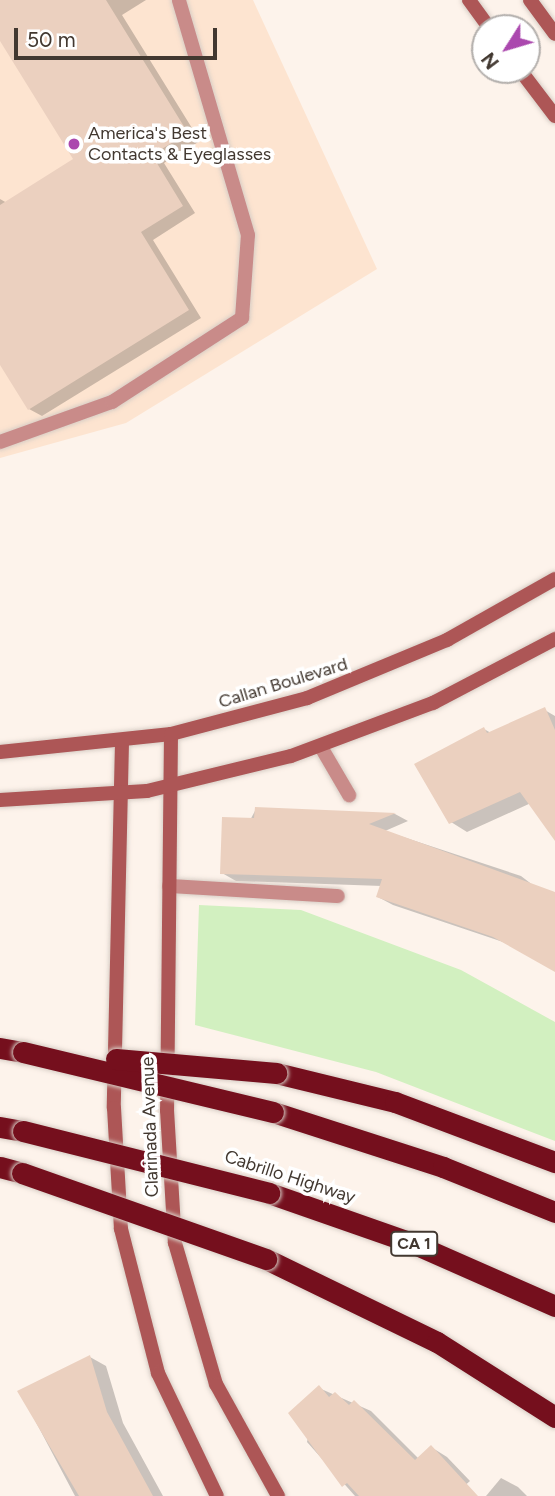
<!DOCTYPE html>
<style>
body{margin:0}
#map{position:relative;width:555px;height:1496px;overflow:hidden;background:#fdf3eb;font-family:Figtree,sans-serif}
div>[style]{position:absolute}
.built>*{inset:0;background:#fde4d0}
.green>*{inset:0;background:#d2f0c0}
.shadow>*{inset:0;background:#0003}
.building>*{inset:0;background:#ebd0bf}
.roads{filter:drop-shadow(0 0 2px #d8cec6) drop-shadow(0 0 2px #d8cec6)}
.lane>*{height:14px;margin:-7px;padding:0 7px;transform-origin:7px;border-radius:7px;background:#c98b89}
.secondary>*{height:14px;margin:-7px;padding:0 7px;transform-origin:7px;border-radius:7px;background:#ad5656}
.highway>*{height:21px;margin:-10.5px;padding:0 10.5px;transform-origin:10.5px;border-radius:10.5px;background:#750f1d}
.bridges{filter:drop-shadow(0 0 2px #d8cec6) drop-shadow(0 0 2px #d8cec6)}
.highway-bridge>*{height:21px;margin:-10.5px;padding:0 10.5px;transform-origin:10.5px;border-radius:10.5px;background:#750f1d}
.dots>*{width:19px;height:19px;translate:-50% -50%;box-sizing:border-box;border:4px solid #fff;border-radius:50%}
span{translate:-50% -50%;white-space:nowrap;text-align:center;line-height:1.15;-webkit-text-stroke:7px #fff;paint-order:stroke}
.shield-label span{padding:2px 5px;background:#fff;border:2px solid;border-radius:5px;-webkit-text-stroke-width:0}
.shield-label{font-size:16px;color:#423830;font-weight:700}
.poi-label{font-size:18px;color:#423830}
.left{translate:0 -50%;text-align:left}
.street-label{font-size:18px;color:#423830}
.north{position:absolute;left:471px;top:14px;width:70px;height:70px;box-sizing:border-box;background:#fff;border:2px solid #b3afac;border-radius:50%;rotate:233deg;font-size:19px;font-weight:700;line-height:28px;text-align:center;color:#423830}
.north::after{content:'';display:block;margin:auto;width:24px;height:32px;background:#ab48ae;clip-path:polygon(50% 0,100% 100%,50% 72%,0 100%)}
.scale{position:absolute;left:14px;top:28px;width:203px;height:32px;box-sizing:border-box;border:4px solid #423830;border-top:0;padding-left:9px;font-size:21px;line-height:24px;white-space:nowrap;color:#423830;-webkit-text-stroke:5px #fff;paint-order:stroke}
</style>
<div id="map">
<div class="built">
<div style="clip-path:polygon(0 0,253px 0,377px 269px,126px 423px,0 458px)"></div>
</div>
<div class="green">
<div style="clip-path:polygon(199px 905px,301px 910px,461px 970px,555px 1022px,555px 1141px,376px 1072px,195px 1025px)"></div>
</div>
<div class="shadow">
<div style="clip-path:polygon(0 0,146px 0,122px 15px,200px 141px,164px 163px,195px 213px,153px 240px,201px 318px,42px 416px,29px 409px,0 362px,0 199px,7px 203px,76px 160px,0 38px)"></div>
<div style="clip-path:polygon(543px 709px,555px 716px,555px 838px,531px 803px,467px 832px,451px 822px,484px 729px,491px 733px)"></div>
<div style="clip-path:polygon(256px 809px,395px 814px,408px 821px,385px 831px,521px 876px,555px 902px,555px 970px,509px 944px,393px 905px,378px 897px,382px 886px,236px 881px,222px 873px)"></div>
<div style="clip-path:polygon(90px 1357px,106px 1366px,123px 1423px,163px 1496px,75px 1496px,20px 1392px)"></div>
<div style="clip-path:polygon(319px 1388px,371px 1411px,419px 1459px,431px 1447px,447px 1457px,470px 1481px,453px 1496px,355px 1496px,307px 1442px)"></div>
<div style="clip-path:polygon(501px 1478px,518px 1487px,527px 1496px,486px 1496px)"></div>
</div>
<div class="building">
<div style="clip-path:polygon(0 0,106px 0,188px 133px,152px 155px,183px 206px,141px 232px,189px 310px,28px 410px,0 365px,0 205px,73px 159px,0 41px)"></div>
<div style="clip-path:polygon(545px 707px,555px 730px,555px 841px,520px 792px,449px 824px,414px 764px,484px 727px,487px 733px)"></div>
<div style="clip-path:polygon(255px 807px,396px 813px,369px 824px,555px 892px,555px 972px,493px 937px,376px 897px,382px 879px,220px 874px,222px 817px,254px 818px)"></div>
<div style="clip-path:polygon(90px 1355px,107px 1412px,153px 1496px,79px 1496px,17px 1391px)"></div>
<div style="clip-path:polygon(319px 1385px,329px 1397px,335px 1392px,349px 1405px,354px 1400px,415px 1460px,431px 1445px,478px 1496px,359px 1496px,347px 1483px,342px 1487px,288px 1413px)"></div>
</div>
<div class="roads">
<div class="lane">
<div style="left:0;top:442px;width:119px;rotate:-19.7deg"></div>
<div style="left:112px;top:402px;width:155px;rotate:-32.9deg"></div>
<div style="left:242px;top:318px;width:83px;rotate:-85.9deg"></div>
<div style="left:248px;top:235px;width:245px;rotate:-106.4deg"></div>
<div style="left:321px;top:747px;width:56px;rotate:59.7deg"></div>
<div style="left:169px;top:886px;width:169px;rotate:3.4deg"></div>
</div>
<div class="secondary">
<div style="left:469px;top:0;width:34px;rotate:54deg"></div>
<div style="left:530px;top:0;width:42px;rotate:53.7deg"></div>
<div style="left:520px;top:70px;width:58px;rotate:52.7deg"></div>
<div style="left:171px;top:734px;width:376px;rotate:90.6deg"></div>
<div style="left:167px;top:1110px;width:133px;rotate:86.6deg"></div>
<div style="left:175px;top:1243px;width:147px;rotate:73.8deg"></div>
<div style="left:216px;top:1384px;width:128px;rotate:61deg"></div>
<div style="left:122px;top:742px;width:366px;rotate:91.3deg"></div>
<div style="left:114px;top:1108px;width:121px;rotate:86.7deg"></div>
<div style="left:121px;top:1229px;width:149px;rotate:75.6deg"></div>
<div style="left:158px;top:1373px;width:136px;rotate:64.4deg"></div>
<div style="left:0;top:752px;width:172px;rotate:-6deg"></div>
<div style="left:171px;top:734px;width:141px;rotate:-14.8deg"></div>
<div style="left:307px;top:698px;width:152px;rotate:-22.5deg"></div>
<div style="left:447px;top:640px;width:124px;rotate:-29.5deg"></div>
<div style="left:0;top:800px;width:147px;rotate:-3.5deg"></div>
<div style="left:147px;top:791px;width:148px;rotate:-13.7deg"></div>
<div style="left:291px;top:756px;width:152px;rotate:-20.5deg"></div>
<div style="left:433px;top:703px;width:138px;rotate:-27.7deg"></div>
</div>
<div class="highway">
<div style="left:0;top:1048px;width:23px;rotate:10deg"></div>
<div style="left:276px;top:1073px;width:122px;rotate:13.7deg"></div>
<div style="left:395px;top:1102px;width:171px;rotate:20.6deg"></div>
<div style="left:273px;top:1112px;width:179px;rotate:17.9deg"></div>
<div style="left:443px;top:1167px;width:121px;rotate:21.9deg"></div>
<div style="left:0;top:1127px;width:23px;rotate:10deg"></div>
<div style="left:0;top:1167px;width:23px;rotate:15deg"></div>
<div style="left:269px;top:1193px;width:151px;rotate:19.3deg"></div>
<div style="left:412px;top:1243px;width:156px;rotate:23.8deg"></div>
<div style="left:266px;top:1259px;width:190px;rotate:25.9deg"></div>
<div style="left:437px;top:1342px;width:140px;rotate:32.4deg"></div>
</div>
</div>
<div class="bridges">
<div class="highway-bridge">
<div style="left:23px;top:1052px;width:257px;rotate:13.5deg"></div>
<div style="left:116px;top:1059px;width:161px;rotate:5deg"></div>
<div style="left:23px;top:1131px;width:254px;rotate:14.1deg"></div>
<div style="left:22px;top:1173px;width:259px;rotate:19.4deg"></div>
</div>
</div>
<div class="dots">
<div style="left:74px;top:144px;background:#ab48ae"></div>
</div>
<div class="shield-label">
<span style="left:414px;top:1244px">CA 1</span>
</div>
<div class="poi-label">
<span class="left" style="left:88px;top:144px">America's Best<br>Contacts &amp; Eyeglasses</span>
</div>
<div class="street-label">
<span style="left:283px;top:683px;rotate:-17deg">Callan Boulevard</span>
<span style="left:150px;top:1127px;rotate:-92deg">Clarinada Avenue</span>
<span style="left:290px;top:1177px;rotate:18deg">Cabrillo Highway</span>
</div>
<div class="north">N</div>
<div class="scale">50 m</div>
</div>
